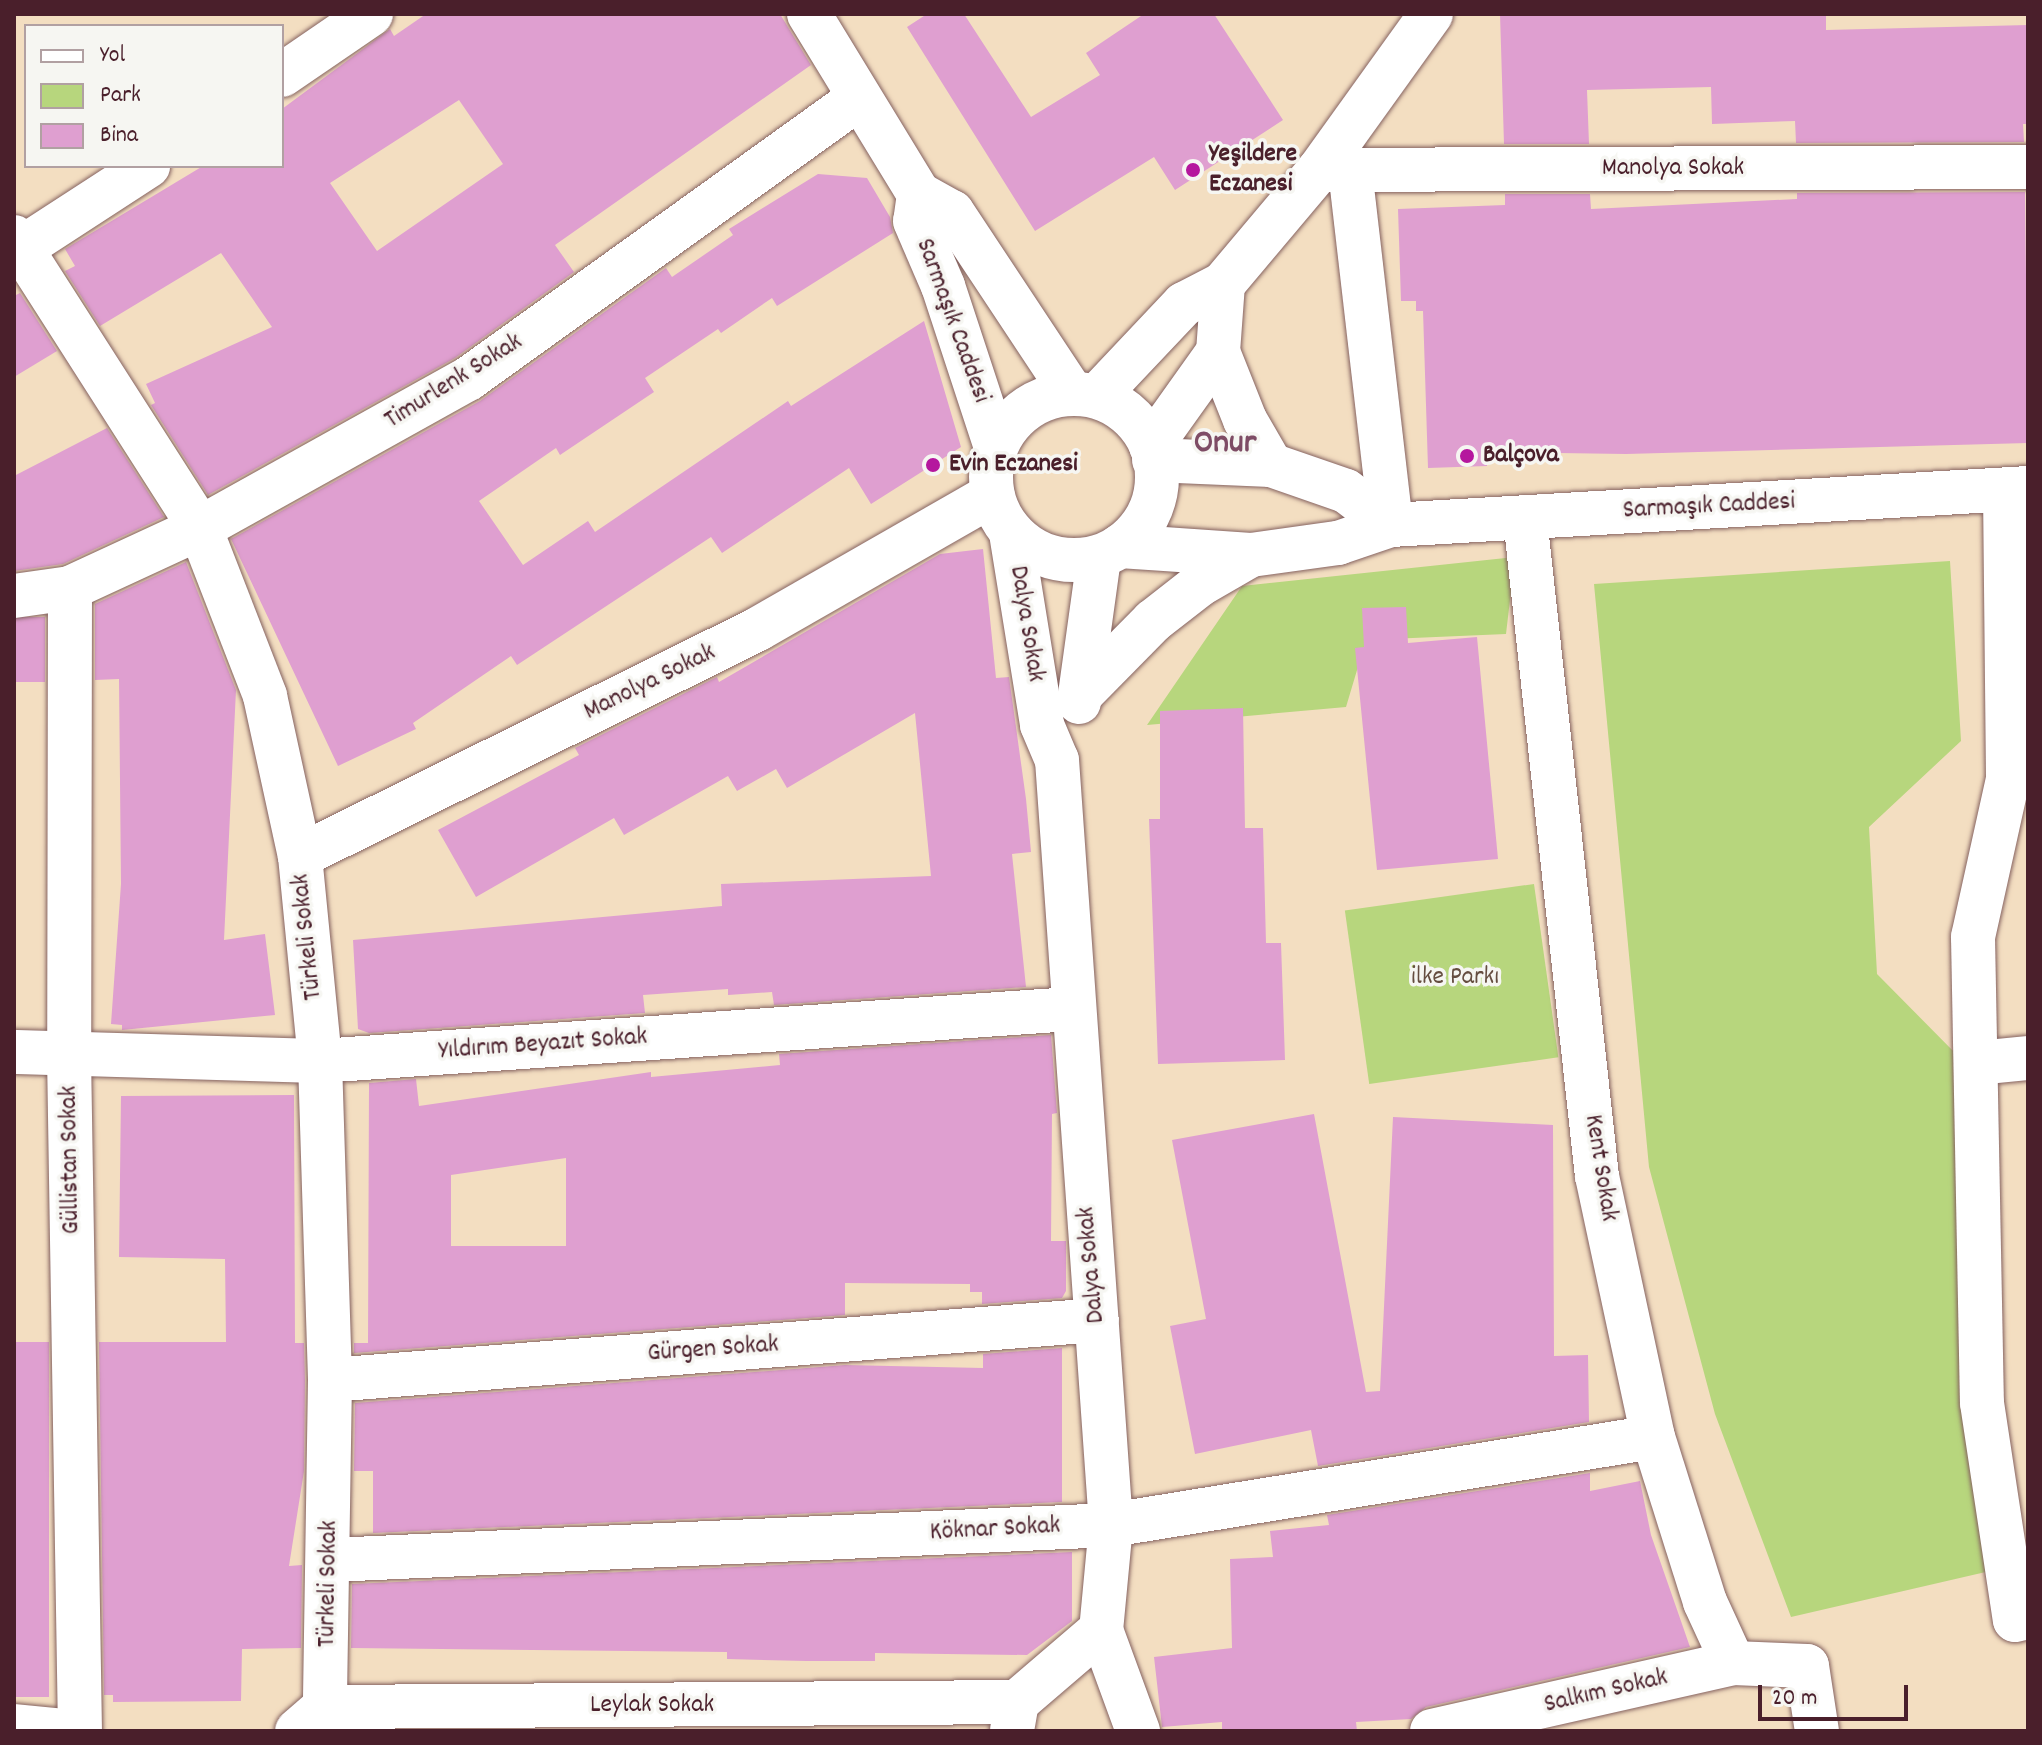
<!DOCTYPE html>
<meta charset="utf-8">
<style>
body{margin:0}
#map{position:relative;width:2042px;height:1745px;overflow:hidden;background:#f3dec1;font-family:Dekko,sans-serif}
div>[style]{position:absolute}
.green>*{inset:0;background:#b7d67d;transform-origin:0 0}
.building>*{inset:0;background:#df9fd0;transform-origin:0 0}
.roads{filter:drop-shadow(0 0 2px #856260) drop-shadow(0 0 2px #856260)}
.minor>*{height:44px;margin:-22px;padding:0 22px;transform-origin:22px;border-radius:22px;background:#fff}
.major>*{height:44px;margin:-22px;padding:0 22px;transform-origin:22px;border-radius:22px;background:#fff}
.major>.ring{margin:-22px;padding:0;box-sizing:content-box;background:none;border:44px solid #fff;border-radius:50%}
.dots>*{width:22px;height:22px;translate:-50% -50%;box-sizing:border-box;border:4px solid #f6f6f2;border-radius:50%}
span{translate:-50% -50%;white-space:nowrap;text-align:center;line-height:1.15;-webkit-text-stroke:7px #f6f6f2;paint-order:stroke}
.poi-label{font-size:26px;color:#4a1f2b;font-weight:700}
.left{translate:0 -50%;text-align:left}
.street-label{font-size:26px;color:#4a1f2b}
.park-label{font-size:26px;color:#654d40}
.district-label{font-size:34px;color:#7e4c65;font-weight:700}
.frame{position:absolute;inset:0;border:16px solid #4a1f2b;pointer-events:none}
.legend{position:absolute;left:24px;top:24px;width:260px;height:144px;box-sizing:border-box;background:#f6f6f2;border:2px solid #b1a0a2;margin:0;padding:10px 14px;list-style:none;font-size:24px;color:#4a1f2b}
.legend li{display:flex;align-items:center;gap:16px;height:40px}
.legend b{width:40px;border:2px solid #b1a0a2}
.scale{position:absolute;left:1758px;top:1685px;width:150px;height:36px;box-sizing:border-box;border:4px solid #4a1f2b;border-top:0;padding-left:10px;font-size:24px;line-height:28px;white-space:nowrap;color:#4a1f2b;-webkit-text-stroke:6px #f6f6f2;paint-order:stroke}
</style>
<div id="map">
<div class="green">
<div style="clip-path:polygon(1515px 557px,1506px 634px,1366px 640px,1346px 707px,1147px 725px,1242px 586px)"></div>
<div style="clip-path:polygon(1950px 561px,1961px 741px,1869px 827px,1877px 974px,1962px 1060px,1990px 1571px,1791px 1617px,1715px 1414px,1649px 1167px,1594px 584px)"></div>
<div style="left:1534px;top:884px;width:175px;height:191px;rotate:82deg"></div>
</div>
<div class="building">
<div style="clip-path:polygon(evenodd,426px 14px,780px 14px,811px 65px,555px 245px,574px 272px,455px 358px,208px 495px,151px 405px,155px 403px,146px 384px,272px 327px,221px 253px,100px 326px,65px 271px,75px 266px,65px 249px,203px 166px,282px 166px,282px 109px,390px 29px,394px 36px,426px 14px,459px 100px,503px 164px,377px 251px,330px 183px,459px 100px)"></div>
<div style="clip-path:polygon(927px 14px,964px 14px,1031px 117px,1100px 75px,1086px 53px,1144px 14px,1214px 14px,1283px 120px,1175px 190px,1154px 157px,1035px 231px,907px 27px)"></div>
<div style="clip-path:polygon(1500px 14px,1826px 14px,1826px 30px,2028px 25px,2028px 124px,2023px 124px,2024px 142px,1796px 143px,1795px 121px,1712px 124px,1711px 87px,1587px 90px,1589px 144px,1504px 144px)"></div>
<div style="clip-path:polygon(818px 174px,867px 178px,890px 217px,893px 233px,777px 306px,772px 298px,721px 333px,718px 329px,645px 378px,654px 392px,560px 455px,556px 448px,479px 501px,523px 565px,588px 521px,595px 532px,788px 401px,791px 406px,924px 321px,961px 447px,871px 504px,849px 468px,722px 553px,711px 537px,517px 665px,511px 656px,413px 723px,416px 729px,338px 766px,231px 539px,480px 401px,666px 268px,672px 277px,733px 235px,729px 229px)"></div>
<div style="clip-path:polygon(2025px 192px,2028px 443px,1626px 454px,1487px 452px,1487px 466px,1428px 468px,1423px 311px,1416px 311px,1416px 301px,1401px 301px,1398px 209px,1505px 205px,1505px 194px,1590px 194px,1591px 209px,1797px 199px,1797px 193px)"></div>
<div style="clip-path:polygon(20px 293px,57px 351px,14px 377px,14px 296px)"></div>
<div style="clip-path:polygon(107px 428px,164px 517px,63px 564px,14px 571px,14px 476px)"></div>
<div style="clip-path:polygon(983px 549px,996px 678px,1009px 677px,1026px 799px,1031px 852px,1012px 854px,1026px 987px,774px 1005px,772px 992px,728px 995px,728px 989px,643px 995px,645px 1013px,369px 1033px,358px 1029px,353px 940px,722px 906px,721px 884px,931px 876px,915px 713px,787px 788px,776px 769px,737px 791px,728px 776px,624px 835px,614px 818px,476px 897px,438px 830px,579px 755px,575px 748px,717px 677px,719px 682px,940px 554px)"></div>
<div style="clip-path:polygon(186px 562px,236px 690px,224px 940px,265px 934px,275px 1015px,122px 1030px,122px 1025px,111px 1024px,121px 884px,119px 679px,95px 680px,95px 604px)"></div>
<div style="clip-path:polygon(1406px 607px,1408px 643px,1477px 637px,1498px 859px,1377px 870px,1355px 648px,1364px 647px,1362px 608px)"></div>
<div style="left:45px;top:617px;width:65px;height:31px;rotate:90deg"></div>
<div style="clip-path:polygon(1243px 708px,1245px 828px,1263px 828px,1266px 943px,1281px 943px,1285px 1060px,1158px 1064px,1149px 819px,1160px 819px,1160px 711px)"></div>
<div style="clip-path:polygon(evenodd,1051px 1035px,1057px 1113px,1052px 1114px,1051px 1241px,1066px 1241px,1066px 1291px,1062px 1298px,982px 1304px,982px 1292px,970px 1292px,970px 1284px,845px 1283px,845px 1315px,354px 1353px,354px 1343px,368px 1343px,369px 1083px,416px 1079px,419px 1106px,651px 1072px,651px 1077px,780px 1065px,779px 1054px,1051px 1035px,566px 1158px,566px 1246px,451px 1246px,451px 1175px,566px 1158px)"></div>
<div style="clip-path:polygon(294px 1095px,295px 1343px,304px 1343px,305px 1380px,304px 1471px,289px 1566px,302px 1565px,301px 1648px,242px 1649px,241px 1701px,113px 1702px,113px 1695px,104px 1695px,99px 1342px,226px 1342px,225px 1259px,119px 1257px,121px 1096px)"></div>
<div style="clip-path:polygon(1314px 1114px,1366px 1392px,1380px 1391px,1393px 1117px,1553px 1125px,1554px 1356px,1588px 1355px,1589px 1422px,1318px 1466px,1311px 1430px,1195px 1454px,1170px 1326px,1206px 1319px,1172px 1140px)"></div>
<div style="left:14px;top:1342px;width:35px;height:355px"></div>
<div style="clip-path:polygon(1062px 1348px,1062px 1502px,373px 1533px,373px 1471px,354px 1471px,355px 1403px,845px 1365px,983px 1368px,983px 1354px)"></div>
<div style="clip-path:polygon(1590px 1473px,1590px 1491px,1640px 1481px,1651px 1535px,1690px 1647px,1426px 1707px,1411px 1719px,1356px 1722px,1357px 1731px,1222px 1731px,1222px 1722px,1162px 1727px,1154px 1657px,1232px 1648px,1230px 1559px,1273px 1557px,1270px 1531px,1329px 1525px,1327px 1515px)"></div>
<div style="clip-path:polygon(1072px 1552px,1072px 1621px,1027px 1655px,875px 1653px,875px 1661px,806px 1661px,727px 1659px,727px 1652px,351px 1648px,352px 1584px)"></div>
</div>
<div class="roads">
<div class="minor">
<div style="left:282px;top:75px;width:108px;rotate:-34.4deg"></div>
<div style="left:1319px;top:170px;width:709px;rotate:-0.24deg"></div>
<div style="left:1350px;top:170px;width:357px;rotate:83.4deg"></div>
<div style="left:14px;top:237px;width:345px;rotate:57.4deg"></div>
<div style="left:200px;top:528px;width:180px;rotate:68.8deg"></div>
<div style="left:265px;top:696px;width:164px;rotate:77.7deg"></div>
<div style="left:300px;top:856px;width:206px;rotate:84.4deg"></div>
<div style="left:320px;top:1061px;width:319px;rotate:88.2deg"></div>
<div style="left:330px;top:1380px;width:327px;rotate:90.9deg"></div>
<div style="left:14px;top:253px;width:160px;rotate:-33deg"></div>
<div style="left:1218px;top:352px;width:73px;rotate:68.3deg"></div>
<div style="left:1245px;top:420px;width:52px;rotate:60deg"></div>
<div style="left:1097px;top:396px;width:127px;rotate:-46.6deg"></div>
<div style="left:1184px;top:304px;width:44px;rotate:-27.1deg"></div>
<div style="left:1223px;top:284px;width:149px;rotate:-49.9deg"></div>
<div style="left:1319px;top:170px;width:192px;rotate:-54.3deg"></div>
<div style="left:1151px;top:446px;width:115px;rotate:-54.5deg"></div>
<div style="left:1218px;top:352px;width:68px;rotate:-85.8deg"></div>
<div style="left:2005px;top:490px;width:289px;rotate:89.4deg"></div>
<div style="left:2008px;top:779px;width:162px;rotate:102.5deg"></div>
<div style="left:1973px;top:937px;width:466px;rotate:88.9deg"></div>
<div style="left:1982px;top:1403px;width:219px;rotate:81.4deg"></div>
<div style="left:2015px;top:1620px;width:13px;rotate:-13deg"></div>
<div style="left:1525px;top:518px;width:662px;rotate:83.76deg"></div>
<div style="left:1597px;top:1176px;width:267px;rotate:77.9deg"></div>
<div style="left:1653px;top:1437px;width:173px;rotate:72.5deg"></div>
<div style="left:1705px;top:1602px;width:67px;rotate:65.3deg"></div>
<div style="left:1733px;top:1663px;width:74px;rotate:2.3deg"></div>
<div style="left:1807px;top:1666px;width:66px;rotate:81.3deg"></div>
<div style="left:1011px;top:533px;width:194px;rotate:80.8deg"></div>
<div style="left:1042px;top:725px;width:38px;rotate:67deg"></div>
<div style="left:1057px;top:760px;width:767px;rotate:85.96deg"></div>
<div style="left:1111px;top:1525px;width:105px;rotate:95.4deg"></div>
<div style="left:1101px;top:1630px;width:111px;rotate:139.4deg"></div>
<div style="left:1017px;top:1702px;width:29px;rotate:100deg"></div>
<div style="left:70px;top:588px;width:467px;rotate:90.1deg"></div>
<div style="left:69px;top:1055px;width:676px;rotate:89.07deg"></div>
<div style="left:14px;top:596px;width:57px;rotate:-8.1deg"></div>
<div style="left:70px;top:588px;width:143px;rotate:-24.8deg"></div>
<div style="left:200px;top:528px;width:307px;rotate:-29.1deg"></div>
<div style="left:468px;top:379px;width:480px;rotate:-35.7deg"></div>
<div style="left:1082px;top:693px;width:101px;rotate:-45.4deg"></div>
<div style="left:1153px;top:621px;width:58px;rotate:-38deg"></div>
<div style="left:1199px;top:585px;width:60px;rotate:-30deg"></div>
<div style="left:1079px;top:702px;width:146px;rotate:-82.1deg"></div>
<div style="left:300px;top:856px;width:511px;rotate:-26.36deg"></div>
<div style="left:758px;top:629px;width:270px;rotate:-29.8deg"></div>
<div style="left:14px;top:1052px;width:306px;rotate:1.7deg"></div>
<div style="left:320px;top:1061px;width:753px;rotate:-3.96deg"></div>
<div style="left:1977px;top:1063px;width:51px;rotate:-5.6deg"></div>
<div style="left:330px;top:1380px;width:769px;rotate:-4.47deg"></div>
<div style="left:331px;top:1560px;width:781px;rotate:-2.57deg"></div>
<div style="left:1111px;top:1525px;width:549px;rotate:-9.22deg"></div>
<div style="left:1101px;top:1630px;width:108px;rotate:69.9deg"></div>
<div style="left:14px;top:1726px;width:51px;rotate:5.6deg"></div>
<div style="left:297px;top:1731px;width:37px;rotate:-41deg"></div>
<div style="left:325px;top:1707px;width:692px;rotate:-0.41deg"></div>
<div style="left:1432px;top:1731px;width:309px;rotate:-12.7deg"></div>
</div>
<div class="major">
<div style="left:809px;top:14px;width:211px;rotate:58.6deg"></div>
<div style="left:919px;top:194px;width:38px;rotate:29deg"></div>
<div style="left:952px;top:212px;width:217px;rotate:56.5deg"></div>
<div style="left:919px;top:194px;width:27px;rotate:98deg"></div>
<div style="left:915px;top:221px;width:71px;rotate:66.7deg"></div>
<div style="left:943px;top:286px;width:169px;rotate:71.8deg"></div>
<div class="ring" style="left:991px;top:394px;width:122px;height:122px"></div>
<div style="left:1154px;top:460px;width:117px;rotate:2.4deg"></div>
<div style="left:1271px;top:465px;width:79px;rotate:19.1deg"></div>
<div style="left:1346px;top:491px;width:56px;rotate:37.1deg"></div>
<div style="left:1120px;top:546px;width:131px;rotate:3.9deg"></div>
<div style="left:1251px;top:555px;width:88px;rotate:-7.9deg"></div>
<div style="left:1338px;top:543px;width:56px;rotate:-18.8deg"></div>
<div style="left:1391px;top:525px;width:638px;rotate:-3.32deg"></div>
</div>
</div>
<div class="dots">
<div style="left:1193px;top:170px;background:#b5179e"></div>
<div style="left:1467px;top:456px;background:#b5179e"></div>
<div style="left:933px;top:465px;background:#b5179e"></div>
</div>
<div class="poi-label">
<span class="left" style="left:1209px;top:170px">Yeşildere<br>Eczanesi</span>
<span class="left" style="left:1483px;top:456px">Balçova</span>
<span class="left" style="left:949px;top:465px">Evin Eczanesi</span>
</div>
<div class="street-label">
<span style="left:1673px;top:169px">Manolya Sokak</span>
<span style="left:952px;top:321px;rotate:70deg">Sarmaşık Caddesi</span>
<span style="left:454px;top:382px;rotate:-32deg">Timurlenk Sokak</span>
<span style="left:1709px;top:507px;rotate:-3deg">Sarmaşık Caddesi</span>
<span style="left:1026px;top:624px;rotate:81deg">Dalya Sokak</span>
<span style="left:650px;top:683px;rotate:-26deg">Manolya Sokak</span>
<span style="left:308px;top:937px;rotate:-96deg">Türkeli Sokak</span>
<span style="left:543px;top:1045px;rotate:-4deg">Yıldırım Beyazıt Sokak</span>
<span style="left:71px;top:1160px;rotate:-91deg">Güllistan Sokak</span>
<span style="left:1600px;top:1168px;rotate:81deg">Kent Sokak</span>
<span style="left:1092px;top:1265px;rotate:-95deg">Dalya Sokak</span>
<span style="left:713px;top:1350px;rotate:-4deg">Gürgen Sokak</span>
<span style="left:995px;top:1530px;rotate:-3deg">Köknar Sokak</span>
<span style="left:329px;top:1584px;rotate:-89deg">Türkeli Sokak</span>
<span style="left:1606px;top:1692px;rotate:-13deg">Salkım Sokak</span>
<span style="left:652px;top:1706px">Leylak Sokak</span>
</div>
<div class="park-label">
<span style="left:1455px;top:978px">ilke Parkı</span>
</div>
<div class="district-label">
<span style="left:1225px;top:445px">Onur</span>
</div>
<div class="frame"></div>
<ul class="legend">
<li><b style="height:10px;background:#fff"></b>Yol</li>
<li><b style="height:22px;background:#b7d67d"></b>Park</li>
<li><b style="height:22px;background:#df9fd0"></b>Bina</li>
</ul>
<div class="scale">20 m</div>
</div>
